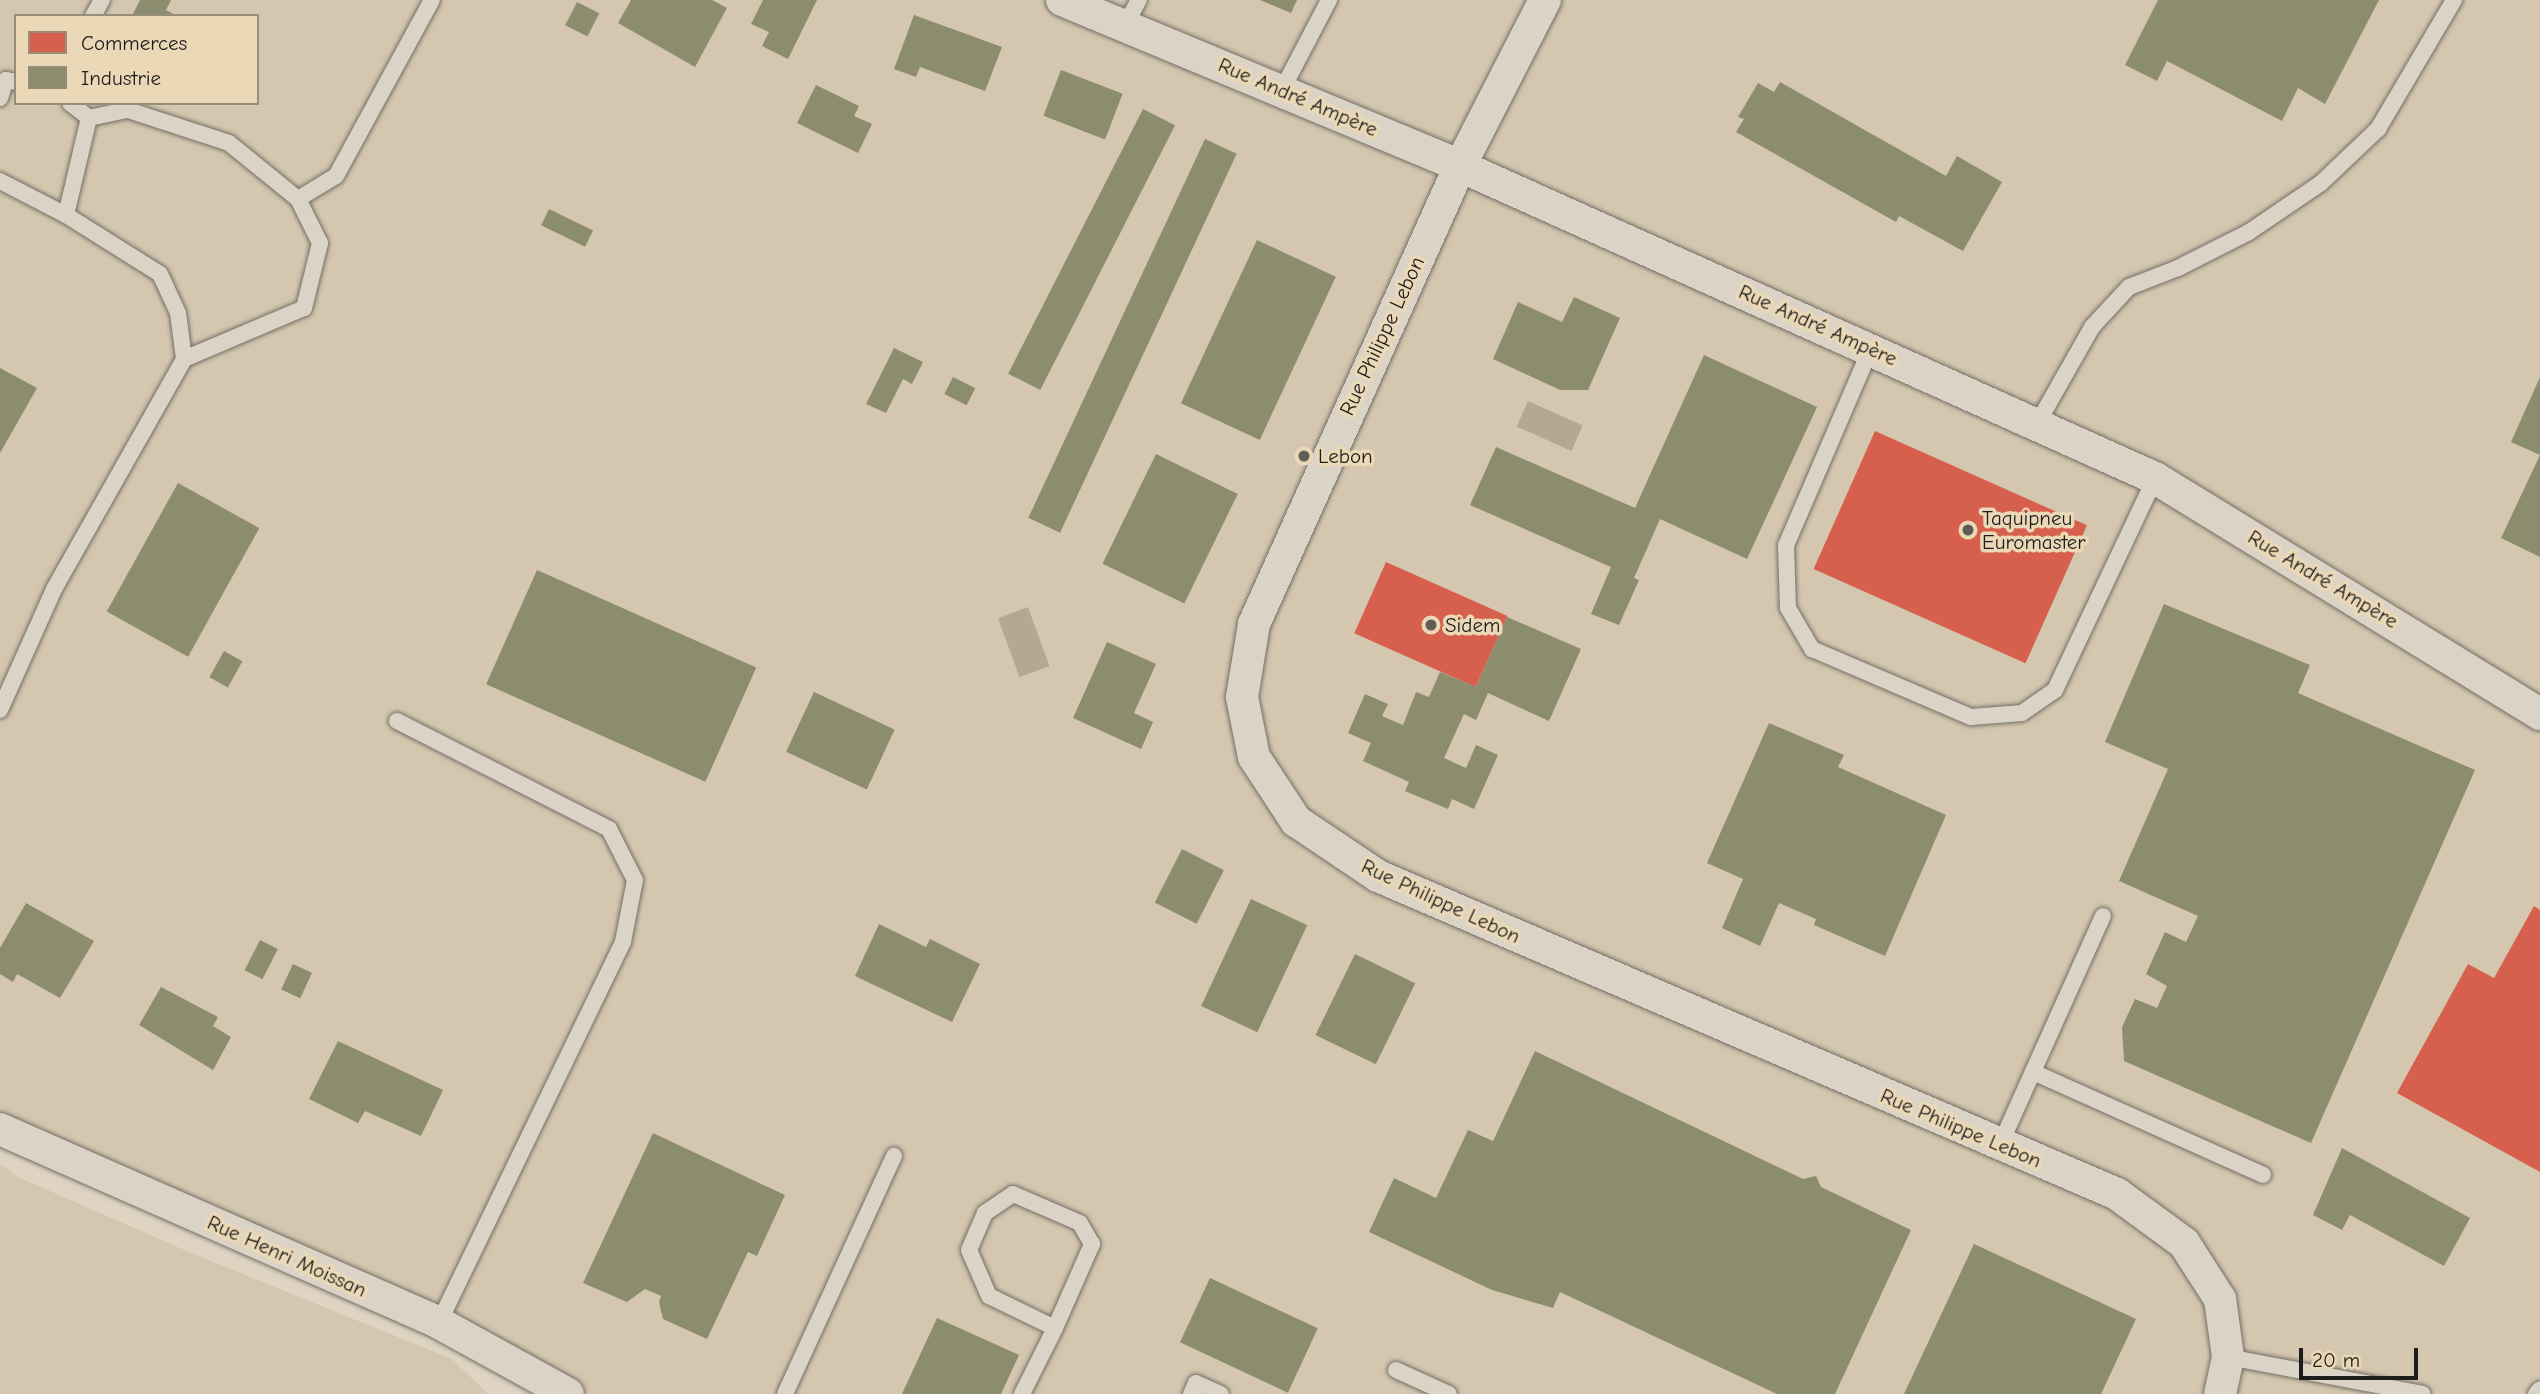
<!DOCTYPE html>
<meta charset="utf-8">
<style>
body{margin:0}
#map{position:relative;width:2540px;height:1394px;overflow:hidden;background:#dfd4c2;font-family:"Comic Neue",sans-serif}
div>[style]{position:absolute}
.built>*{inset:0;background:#d5c7af}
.water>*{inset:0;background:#b4a894;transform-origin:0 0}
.shops>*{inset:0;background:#d6604d;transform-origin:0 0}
.industry>*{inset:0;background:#8c8c6e;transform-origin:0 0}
.roads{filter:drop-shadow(0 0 2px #746f67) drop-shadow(0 0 2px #746f67)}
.lane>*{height:16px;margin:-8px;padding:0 8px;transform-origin:8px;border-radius:8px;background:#dbd3c6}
.street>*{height:32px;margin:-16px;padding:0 16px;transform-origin:16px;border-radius:16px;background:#dbd3c6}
.dots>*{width:19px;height:19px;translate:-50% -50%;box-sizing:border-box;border:4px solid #ebd8b6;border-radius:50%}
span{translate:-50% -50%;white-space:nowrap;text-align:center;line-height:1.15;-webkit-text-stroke:7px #ebd8b6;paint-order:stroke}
.street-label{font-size:21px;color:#1c1c1c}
.poi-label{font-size:21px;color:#1c1c1c}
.left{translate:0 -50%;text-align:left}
.legend{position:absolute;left:14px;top:14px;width:245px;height:91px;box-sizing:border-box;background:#ebd8b6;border:2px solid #988d78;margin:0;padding:9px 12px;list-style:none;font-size:21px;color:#1c1c1c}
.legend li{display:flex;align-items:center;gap:14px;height:35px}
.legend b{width:35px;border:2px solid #988d78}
.scale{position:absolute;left:2299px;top:1348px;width:119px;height:32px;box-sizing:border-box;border:4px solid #1c1c1c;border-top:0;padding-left:9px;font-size:21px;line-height:24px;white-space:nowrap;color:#1c1c1c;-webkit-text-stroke:5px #ebd8b6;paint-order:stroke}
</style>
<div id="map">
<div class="built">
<div style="clip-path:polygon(evenodd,0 0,2540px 0,2540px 1394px,553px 1394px,0 1139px,0 0,16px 16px,257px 16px,257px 103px,16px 103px,16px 16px)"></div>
<div style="clip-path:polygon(0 1164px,18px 1177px,189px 1252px,452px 1359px,488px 1394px,0 1394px)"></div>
</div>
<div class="water">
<div style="left:1528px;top:401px;width:60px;height:28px;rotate:24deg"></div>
<div style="left:1028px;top:607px;width:63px;height:32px;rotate:70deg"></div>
</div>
<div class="shops">
<div style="left:1875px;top:431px;width:232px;height:151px;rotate:24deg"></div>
<div style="left:1386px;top:562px;width:133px;height:78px;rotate:24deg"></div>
<div style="clip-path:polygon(2534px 906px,2540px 910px,2540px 1172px,2397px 1093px,2468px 964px,2494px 978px)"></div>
</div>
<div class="industry">
<div style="clip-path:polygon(140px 0,171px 0,166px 10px,177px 16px,132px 16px)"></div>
<div style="clip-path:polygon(631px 0,712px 0,727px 8px,695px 67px,618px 23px)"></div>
<div style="clip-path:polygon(763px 0,817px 0,788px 59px,762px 46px,769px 32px,751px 24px)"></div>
<div style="clip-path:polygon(1260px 0,1297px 0,1291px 13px)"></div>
<div style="clip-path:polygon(2158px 0,2379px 0,2325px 104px,2298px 88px,2282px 121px,2167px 61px,2157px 81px,2125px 65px)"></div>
<div style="left:577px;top:2px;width:25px;height:26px;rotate:27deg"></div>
<div style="clip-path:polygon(914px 15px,1002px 47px,985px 91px,920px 67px,916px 77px,894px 69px)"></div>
<div style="left:1061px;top:70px;width:66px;height:49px;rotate:21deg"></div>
<div style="clip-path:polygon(1780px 82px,1946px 176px,1957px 156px,2002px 182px,1963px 251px,1899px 216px,1896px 222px,1736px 132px,1744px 119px,1738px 117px,1758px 83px,1774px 92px)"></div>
<div style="clip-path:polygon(816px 85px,859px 106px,854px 116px,872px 124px,858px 153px,797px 123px)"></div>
<div style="left:1143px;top:109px;width:36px;height:297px;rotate:27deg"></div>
<div style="left:1205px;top:139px;width:35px;height:418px;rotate:25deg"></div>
<div style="left:549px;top:209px;width:49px;height:18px;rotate:26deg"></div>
<div style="left:1257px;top:240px;width:87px;height:180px;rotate:25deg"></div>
<div style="clip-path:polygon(1574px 297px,1620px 318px,1588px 390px,1560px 390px,1493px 359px,1518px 302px,1562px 322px)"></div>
<div style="clip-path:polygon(894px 348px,923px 362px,912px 384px,903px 379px,886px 413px,866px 404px)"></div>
<div style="clip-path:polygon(1704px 355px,1817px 407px,1747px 559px,1660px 519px,1634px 578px,1639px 580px,1619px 625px,1591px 614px,1611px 567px,1470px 505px,1496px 447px,1635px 508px)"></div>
<div style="clip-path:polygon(0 368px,37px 388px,0 453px)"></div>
<div style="left:953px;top:377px;width:25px;height:19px;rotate:27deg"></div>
<div style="clip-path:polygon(2540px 377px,2540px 557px,2501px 538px,2540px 455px,2511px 442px)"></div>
<div style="left:1156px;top:454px;width:91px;height:122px;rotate:26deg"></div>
<div style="left:178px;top:483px;width:93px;height:147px;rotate:29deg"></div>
<div style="left:537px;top:570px;width:240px;height:125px;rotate:24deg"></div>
<div style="clip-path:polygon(2164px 604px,2310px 665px,2298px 693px,2475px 770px,2311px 1143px,2124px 1061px,2122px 1027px,2135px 999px,2157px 1008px,2167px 986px,2146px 974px,2165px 932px,2186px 942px,2198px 916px,2119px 881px,2168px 769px,2105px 742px)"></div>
<div style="clip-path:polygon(1507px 617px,1581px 649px,1549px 721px,1488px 693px,1476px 720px,1464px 714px,1444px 758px,1466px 768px,1476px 745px,1498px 755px,1474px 809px,1452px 799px,1448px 809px,1405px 791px,1409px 782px,1363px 761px,1371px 743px,1348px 733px,1365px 694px,1388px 704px,1382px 716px,1403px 725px,1416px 692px,1429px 697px,1440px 672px,1476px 687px)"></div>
<div style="clip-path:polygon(1107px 642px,1156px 664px,1134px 713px,1153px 722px,1141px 749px,1073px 718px)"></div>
<div style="left:224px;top:651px;width:21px;height:30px;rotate:29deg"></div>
<div style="left:814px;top:692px;width:89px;height:66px;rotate:25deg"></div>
<div style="clip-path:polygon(1769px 723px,1844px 755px,1838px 767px,1946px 815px,1885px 956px,1814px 925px,1816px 919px,1779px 903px,1760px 946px,1722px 928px,1743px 879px,1707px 863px)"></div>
<div style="left:1182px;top:849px;width:47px;height:60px;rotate:27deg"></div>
<div style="left:1251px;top:899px;width:62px;height:118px;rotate:25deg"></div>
<div style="clip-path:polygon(26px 903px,94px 941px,60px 998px,17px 974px,13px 982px,0 974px,0 948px)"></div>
<div style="clip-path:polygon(879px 924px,926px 947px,930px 939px,980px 964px,952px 1022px,855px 976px)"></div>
<div style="left:260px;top:940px;width:20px;height:34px;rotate:27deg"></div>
<div style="left:1355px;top:954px;width:67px;height:90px;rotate:26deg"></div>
<div style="left:293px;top:964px;width:21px;height:28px;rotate:25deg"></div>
<div style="clip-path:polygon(161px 987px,218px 1017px,213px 1026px,231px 1037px,213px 1070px,139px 1025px)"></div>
<div style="clip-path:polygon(338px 1041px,443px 1090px,421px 1136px,365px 1111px,358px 1123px,309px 1099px)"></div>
<div style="clip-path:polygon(1535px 1051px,1803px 1179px,1816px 1176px,1821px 1187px,1911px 1230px,1835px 1394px,1777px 1394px,1560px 1292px,1553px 1308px,1492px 1290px,1369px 1232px,1394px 1178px,1436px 1198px,1468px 1130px,1493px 1141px)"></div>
<div style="clip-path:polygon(653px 1133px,785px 1195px,757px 1256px,748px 1252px,707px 1339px,663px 1319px,659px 1302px,661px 1296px,645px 1289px,627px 1302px,583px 1283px)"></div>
<div style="clip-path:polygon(2342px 1148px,2470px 1218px,2444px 1266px,2350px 1215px,2342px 1230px,2313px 1215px)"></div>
<div style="clip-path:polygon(1974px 1244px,2136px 1319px,2101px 1394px,1904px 1394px)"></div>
<div style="left:1210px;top:1278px;width:119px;height:71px;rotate:25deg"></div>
<div style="clip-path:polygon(937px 1318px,1019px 1355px,1001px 1394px,902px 1394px)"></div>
</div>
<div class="roads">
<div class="lane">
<div style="left:93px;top:16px;width:18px;rotate:-61deg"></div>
<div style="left:1126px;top:24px;width:27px;rotate:-62deg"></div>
<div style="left:1282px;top:90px;width:102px;rotate:-62.4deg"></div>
<div style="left:0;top:98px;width:19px;rotate:-72deg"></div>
<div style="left:6px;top:80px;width:10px;rotate:11deg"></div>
<div style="left:70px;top:103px;width:24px;rotate:38deg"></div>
<div style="left:0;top:181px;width:74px;rotate:27.3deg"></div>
<div style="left:298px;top:199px;width:44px;rotate:-31.2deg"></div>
<div style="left:336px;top:176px;width:200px;rotate:-61.4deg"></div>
<div style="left:1871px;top:348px;width:215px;rotate:113.3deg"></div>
<div style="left:1786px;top:545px;width:63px;rotate:88.2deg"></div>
<div style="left:1788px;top:608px;width:48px;rotate:59.7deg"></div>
<div style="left:1812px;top:649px;width:173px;rotate:23.2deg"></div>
<div style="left:1971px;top:717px;width:51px;rotate:-4.5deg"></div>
<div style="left:2022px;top:713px;width:40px;rotate:-34.9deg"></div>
<div style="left:2055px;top:690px;width:234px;rotate:-64.7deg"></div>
<div style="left:2037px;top:424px;width:112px;rotate:-60.4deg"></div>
<div style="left:2092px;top:327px;width:54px;rotate:-47.2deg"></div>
<div style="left:2129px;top:287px;width:53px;rotate:-21.2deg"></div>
<div style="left:2178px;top:268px;width:80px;rotate:-26.9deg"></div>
<div style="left:2249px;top:232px;width:87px;rotate:-34.2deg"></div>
<div style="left:2321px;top:183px;width:79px;rotate:-43.5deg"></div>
<div style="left:2378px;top:129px;width:150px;rotate:-59.5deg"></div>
<div style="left:0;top:710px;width:133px;rotate:-65.9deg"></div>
<div style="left:54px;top:589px;width:264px;rotate:-60.5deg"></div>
<div style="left:184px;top:359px;width:46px;rotate:-97.4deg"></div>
<div style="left:178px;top:313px;width:43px;rotate:-114.8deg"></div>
<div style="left:160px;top:274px;width:111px;rotate:-147.9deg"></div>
<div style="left:66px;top:215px;width:100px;rotate:-76.7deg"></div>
<div style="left:89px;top:118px;width:40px;rotate:-12deg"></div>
<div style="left:128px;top:110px;width:106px;rotate:18.1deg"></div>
<div style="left:229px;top:143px;width:89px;rotate:39.1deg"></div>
<div style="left:298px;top:199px;width:49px;rotate:63.4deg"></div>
<div style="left:320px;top:243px;width:67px;rotate:103.8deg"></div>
<div style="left:304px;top:308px;width:130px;rotate:157deg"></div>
<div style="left:397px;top:721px;width:238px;rotate:27deg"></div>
<div style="left:609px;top:829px;width:57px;rotate:63deg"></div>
<div style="left:635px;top:880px;width:63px;rotate:101deg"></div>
<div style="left:623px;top:942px;width:423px;rotate:115.8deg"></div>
<div style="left:2033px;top:1072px;width:252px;rotate:24.1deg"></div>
<div style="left:2000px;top:1145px;width:251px;rotate:-65.8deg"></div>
<div style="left:2228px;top:1357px;width:198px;rotate:10.7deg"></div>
<div style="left:1396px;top:1370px;width:58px;rotate:24.4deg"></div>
<div style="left:785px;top:1394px;width:262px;rotate:-65.4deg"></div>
<div style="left:1022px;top:1394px;width:74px;rotate:-63.4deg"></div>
<div style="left:1055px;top:1328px;width:92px;rotate:-66.2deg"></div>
<div style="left:1092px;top:1244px;width:24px;rotate:-120deg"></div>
<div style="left:1080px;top:1223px;width:73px;rotate:-156.6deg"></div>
<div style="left:1013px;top:1194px;width:34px;rotate:146deg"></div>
<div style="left:985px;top:1213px;width:40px;rotate:113.4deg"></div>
<div style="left:969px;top:1250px;width:50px;rotate:66.5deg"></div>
<div style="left:989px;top:1296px;width:73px;rotate:25.9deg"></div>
<div style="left:1191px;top:1394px;width:12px;rotate:-66deg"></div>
<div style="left:1196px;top:1383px;width:27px;rotate:24deg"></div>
<div style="left:2536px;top:1394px;width:6px;rotate:-51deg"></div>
</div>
<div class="street">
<div style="left:1062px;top:0;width:431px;rotate:22.6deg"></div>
<div style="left:1460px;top:166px;width:762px;rotate:24.18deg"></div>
<div style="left:2155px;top:478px;width:452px;rotate:31.5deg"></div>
<div style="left:1545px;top:0;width:186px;rotate:117.1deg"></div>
<div style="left:1460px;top:166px;width:502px;rotate:114.22deg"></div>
<div style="left:1254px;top:624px;width:74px;rotate:99.3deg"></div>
<div style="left:1242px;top:697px;width:61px;rotate:78.7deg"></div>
<div style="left:1254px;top:757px;width:77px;rotate:56.7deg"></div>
<div style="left:1296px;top:821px;width:99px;rotate:33.9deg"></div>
<div style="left:1378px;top:876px;width:805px;rotate:23.28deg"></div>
<div style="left:2117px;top:1194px;width:83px;rotate:36.2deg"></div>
<div style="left:2184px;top:1243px;width:67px;rotate:57.3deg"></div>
<div style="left:2220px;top:1299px;width:59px;rotate:82.1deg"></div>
<div style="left:2228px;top:1357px;width:38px;rotate:102deg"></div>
<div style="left:0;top:1129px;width:480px;rotate:23.8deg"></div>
<div style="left:439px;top:1323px;width:147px;rotate:28.8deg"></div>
</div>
</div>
<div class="dots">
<div style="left:1304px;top:456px;background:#605c56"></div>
<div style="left:1968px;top:530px;background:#605c56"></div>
<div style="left:1431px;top:625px;background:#605c56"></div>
</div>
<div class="street-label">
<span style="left:1298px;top:97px;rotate:23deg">Rue André Ampère</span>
<span style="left:1818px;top:325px;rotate:24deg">Rue André Ampère</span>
<span style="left:1382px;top:336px;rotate:-65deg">Rue Philippe Lebon</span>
<span style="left:2323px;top:579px;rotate:31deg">Rue André Ampère</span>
<span style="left:1441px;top:901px;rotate:25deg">Rue Philippe Lebon</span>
<span style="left:1961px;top:1128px;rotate:23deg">Rue Philippe Lebon</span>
<span style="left:287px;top:1256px;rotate:24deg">Rue Henri Moissan</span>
</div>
<div class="poi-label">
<span class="left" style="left:1318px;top:456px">Lebon</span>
<span class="left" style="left:1982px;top:530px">Taquipneu<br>Euromaster</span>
<span class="left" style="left:1445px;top:625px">Sidem</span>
</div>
<ul class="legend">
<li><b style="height:19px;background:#d6604d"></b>Commerces</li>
<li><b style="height:19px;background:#8c8c6e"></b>Industrie</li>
</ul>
<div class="scale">20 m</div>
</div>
